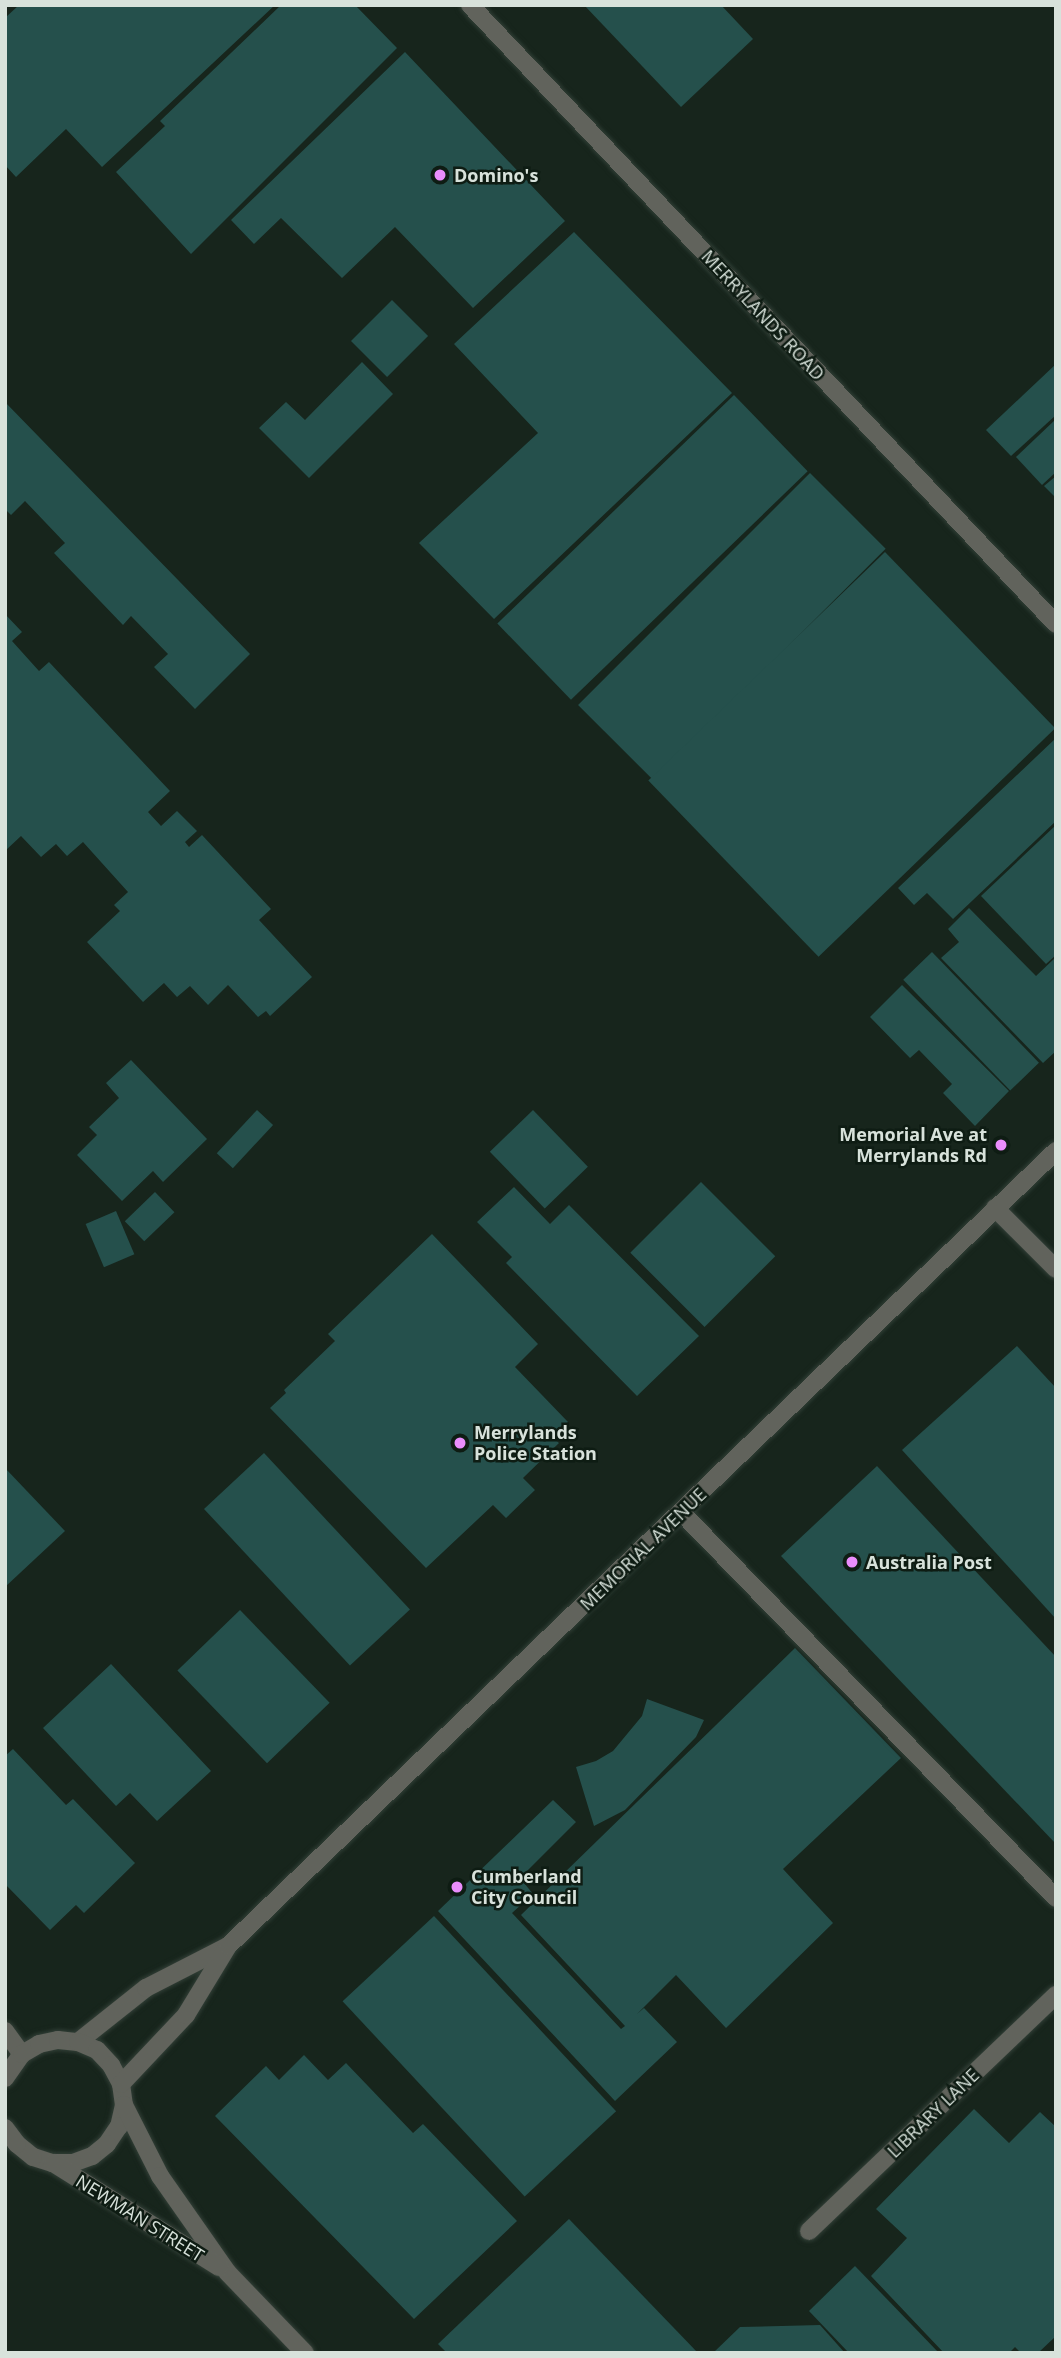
<!DOCTYPE html>
<style>
body{margin:0}
#map{position:relative;width:1061px;height:2358px;overflow:hidden;background:#17251c;font-family:"Open Sans",sans-serif}
div>[style]{position:absolute}
.building>*{inset:0;background:#25504c;transform-origin:0 0}
.roads{filter:drop-shadow(0 0 2px #323f37) drop-shadow(0 0 2px #323f37)}
.lane>*{height:18px;margin:-9px;padding:0 9px;transform-origin:9px;border-radius:9px;background:#61635c}
.street>*{height:18px;margin:-9px;padding:0 9px;transform-origin:9px;border-radius:9px;background:#61635c}
.dots>*{width:19px;height:19px;translate:-50% -50%;box-sizing:border-box;border:4px solid #0e1c13;border-radius:50%}
span{translate:-50% -50%;white-space:nowrap;text-align:center;line-height:1.15;-webkit-text-stroke:5px #0e1c13;paint-order:stroke}
.poi-label{font-size:18px;color:#d8e2db;font-weight:700}
.left{translate:0 -50%;text-align:left}
.right{translate:-100% -50%;text-align:right}
.street-label{font-size:18px;color:#d8e2db}
.frame{position:absolute;inset:0;border:7px solid #d8e2db;pointer-events:none}
</style>
<div id="map">
<div class="building">
<div style="clip-path:polygon(19px 5px,275px 5px,102px 167px,66px 129px,16px 177px,5px 165px,5px 18px)"></div>
<div style="clip-path:polygon(281px 5px,355px 5px,397px 48px,191px 254px,116px 172px,165px 126px,160px 121px)"></div>
<div style="clip-path:polygon(584px 5px,721px 5px,753px 39px,681px 107px)"></div>
<div style="clip-path:polygon(405px 52px,565px 221px,473px 308px,395px 227px,342px 278px,281px 218px,254px 244px,231px 220px)"></div>
<div style="clip-path:polygon(574px 232px,732px 393px,494px 619px,419px 543px,538px 433px,454px 344px)"></div>
<div style="left:392px;top:300px;width:51px;height:58px;rotate:45deg"></div>
<div style="clip-path:polygon(362px 362px,393px 394px,309px 478px,259px 428px,286px 402px,305px 420px)"></div>
<div style="clip-path:polygon(1056px 364px,1056px 415px,1011px 456px,986px 430px)"></div>
<div style="left:734px;top:395px;width:106px;height:329px;rotate:46deg"></div>
<div style="clip-path:polygon(5px 402px,250px 654px,195px 709px,154px 667px,168px 654px,131px 616px,123px 625px,54px 553px,65px 543px,25px 501px,11px 515px,5px 509px)"></div>
<div style="clip-path:polygon(1056px 419px,1056px 472px,1042px 485px,1016px 457px)"></div>
<div style="left:810px;top:473px;width:107px;height:328px;rotate:45deg"></div>
<div style="clip-path:polygon(1056px 476px,1056px 498px,1044px 486px)"></div>
<div style="left:885px;top:552px;width:245px;height:329px;rotate:46deg"></div>
<div style="clip-path:polygon(5px 614px,22px 632px,12px 641px,39px 671px,49px 662px,170px 791px,148px 812px,161px 826px,177px 811px,197px 831px,185px 842px,189px 847px,202px 835px,271px 909px,259px 920px,312px 977px,270px 1016px,266px 1011px,258px 1017px,228px 985px,208px 1005px,190px 986px,177px 997px,164px 983px,143px 1002px,87px 942px,120px 911px,114px 905px,128px 892px,83px 842px,67px 856px,56px 844px,41px 857px,21px 836px,5px 851px)"></div>
<div style="clip-path:polygon(1056px 738px,1056px 821px,953px 919px,927px 893px,914px 905px,898px 888px)"></div>
<div style="clip-path:polygon(1056px 825px,1056px 955px,1046px 964px,981px 896px)"></div>
<div style="clip-path:polygon(969px 908px,1036px 976px,1056px 957px,1056px 1051px,1043px 1063px,941px 958px,959px 942px,948px 929px)"></div>
<div style="left:932px;top:952px;width:154px;height:40px;rotate:46deg"></div>
<div style="clip-path:polygon(902px 985px,1009px 1091px,975px 1126px,943px 1093px,952px 1084px,919px 1050px,910px 1058px,870px 1017px)"></div>
<div style="clip-path:polygon(131px 1060px,207px 1139px,163px 1182px,153px 1171px,122px 1201px,77px 1155px,97px 1135px,89px 1127px,119px 1098px,106px 1083px)"></div>
<div style="left:257px;top:1110px;width:22px;height:59px;rotate:43deg"></div>
<div style="left:533px;top:1110px;width:79px;height:60px;rotate:46deg"></div>
<div style="left:701px;top:1182px;width:105px;height:100px;rotate:45deg"></div>
<div style="clip-path:polygon(514px 1187px,550px 1224px,569px 1205px,699px 1336px,637px 1396px,506px 1263px,512px 1257px,477px 1222px)"></div>
<div style="left:155px;top:1192px;width:28px;height:42px;rotate:46deg"></div>
<div style="left:116px;top:1211px;width:47px;height:33px;rotate:67deg"></div>
<div style="clip-path:polygon(432px 1234px,538px 1344px,515px 1367px,568px 1422px,552px 1437px,559px 1443px,523px 1478px,535px 1490px,506px 1518px,493px 1505px,426px 1568px,270px 1408px,286px 1393px,284px 1390px,335px 1341px,328px 1334px)"></div>
<div style="clip-path:polygon(1017px 1346px,1056px 1388px,1056px 1619px,902px 1450px)"></div>
<div style="left:264px;top:1453px;width:214px;height:82px;rotate:47deg"></div>
<div style="clip-path:polygon(877px 1466px,1056px 1657px,1056px 1844px,781px 1556px)"></div>
<div style="clip-path:polygon(5px 1468px,65px 1531px,5px 1587px)"></div>
<div style="left:240px;top:1610px;width:129px;height:87px;rotate:46deg"></div>
<div style="clip-path:polygon(795px 1648px,901px 1758px,783px 1869px,833px 1923px,726px 2028px,676px 1975px,637px 2014px,644px 2008px,677px 2042px,615px 2101px,438px 1911px,553px 1800px,576px 1822px,520px 1878px,533px 1894px,512px 1913px,621px 2029px,625px 2026px,521px 1915px)"></div>
<div style="clip-path:polygon(111px 1664px,211px 1771px,157px 1821px,130px 1793px,116px 1806px,43px 1728px)"></div>
<div style="clip-path:polygon(647px 1699px,704px 1720px,696px 1737px,625px 1810px,594px 1826px,576px 1767px,596px 1761px,613px 1751px,642px 1716px)"></div>
<div style="clip-path:polygon(13px 1749px,66px 1805px,73px 1799px,135px 1863px,84px 1913px,76px 1905px,50px 1930px,5px 1884px,5px 1756px)"></div>
<div style="left:434px;top:1916px;width:267px;height:125px;rotate:47deg"></div>
<div style="clip-path:polygon(304px 2055px,328px 2080px,346px 2063px,413px 2133px,423px 2124px,517px 2221px,414px 2319px,215px 2116px,266px 2066px,279px 2080px)"></div>
<div style="clip-path:polygon(974px 2109px,1009px 2143px,1040px 2112px,1056px 2127px,1056px 2336px,1038px 2353px,1021px 2353px,1015px 2347px,1009px 2353px,944px 2353px,871px 2276px,907px 2238px,876px 2209px)"></div>
<div style="clip-path:polygon(569px 2219px,698px 2353px,447px 2353px,438px 2344px)"></div>
<div style="clip-path:polygon(855px 2266px,939px 2353px,849px 2353px,809px 2311px)"></div>
<div style="clip-path:polygon(820px 2325px,845px 2353px,713px 2353px,740px 2327px)"></div>
</div>
<div class="roads">
<div class="lane">
<div style="left:995px;top:1208px;width:86px;rotate:45deg"></div>
<div style="left:681px;top:1512px;width:538px;rotate:45.83deg"></div>
<div style="left:809px;top:2231px;width:342px;rotate:-43.7deg"></div>
</div>
<div class="street">
<div style="left:470px;top:5px;width:852px;rotate:46.57deg"></div>
<div style="left:5px;top:2031px;width:29px;rotate:54deg"></div>
<div style="left:78px;top:2042px;width:87px;rotate:-38.5deg"></div>
<div style="left:146px;top:1988px;width:92px;rotate:-27.1deg"></div>
<div style="left:5px;top:2078px;width:29px;rotate:-55deg"></div>
<div style="left:22px;top:2054px;width:20px;rotate:-30deg"></div>
<div style="left:39px;top:2044px;width:19px;rotate:-12deg"></div>
<div style="left:58px;top:2040px;width:20px;rotate:6deg"></div>
<div style="left:78px;top:2042px;width:21px;rotate:23deg"></div>
<div style="left:97px;top:2050px;width:21px;rotate:47deg"></div>
<div style="left:111px;top:2065px;width:21px;rotate:62deg"></div>
<div style="left:121px;top:2084px;width:21px;rotate:82deg"></div>
<div style="left:124px;top:2105px;width:22px;rotate:103deg"></div>
<div style="left:119px;top:2126px;width:22px;rotate:124deg"></div>
<div style="left:107px;top:2144px;width:19px;rotate:141deg"></div>
<div style="left:92px;top:2156px;width:20px;rotate:160deg"></div>
<div style="left:73px;top:2163px;width:21px;rotate:180deg"></div>
<div style="left:52px;top:2163px;width:20px;rotate:-162deg"></div>
<div style="left:33px;top:2157px;width:21px;rotate:-141deg"></div>
<div style="left:17px;top:2144px;width:20px;rotate:-127deg"></div>
<div style="left:121px;top:2084px;width:95px;rotate:-46.7deg"></div>
<div style="left:186px;top:2015px;width:81px;rotate:-58.7deg"></div>
<div style="left:228px;top:1946px;width:1148px;rotate:-43.84deg"></div>
<div style="left:124px;top:2105px;width:80px;rotate:63.1deg"></div>
<div style="left:160px;top:2176px;width:118px;rotate:55deg"></div>
<div style="left:228px;top:2273px;width:111px;rotate:46.1deg"></div>
<div style="left:53px;top:2163px;width:196px;rotate:32.1deg"></div>
</div>
</div>
<div class="dots">
<div style="left:440px;top:175px;background:#ea8dfc"></div>
<div style="left:1001px;top:1145px;background:#ea8dfc"></div>
<div style="left:460px;top:1443px;background:#ea8dfc"></div>
<div style="left:852px;top:1562px;background:#ea8dfc"></div>
<div style="left:457px;top:1887px;background:#ea8dfc"></div>
</div>
<div class="poi-label">
<span class="left" style="left:454px;top:175px">Domino's</span>
<span class="right" style="left:987px;top:1145px">Memorial Ave at<br>Merrylands Rd</span>
<span class="left" style="left:474px;top:1443px">Merrylands<br>Police Station</span>
<span class="left" style="left:866px;top:1562px">Australia Post</span>
<span class="left" style="left:471px;top:1887px">Cumberland<br>City Council</span>
</div>
<div class="street-label">
<span style="left:763px;top:315px;rotate:47deg">MERRYLANDS ROAD</span>
<span style="left:643px;top:1549px;rotate:-44deg">MEMORIAL AVENUE</span>
<span style="left:933px;top:2113px;rotate:-44deg">LIBRARY LANE</span>
<span style="left:140px;top:2218px;rotate:32deg">NEWMAN STREET</span>
</div>
<div class="frame"></div>
</div>
